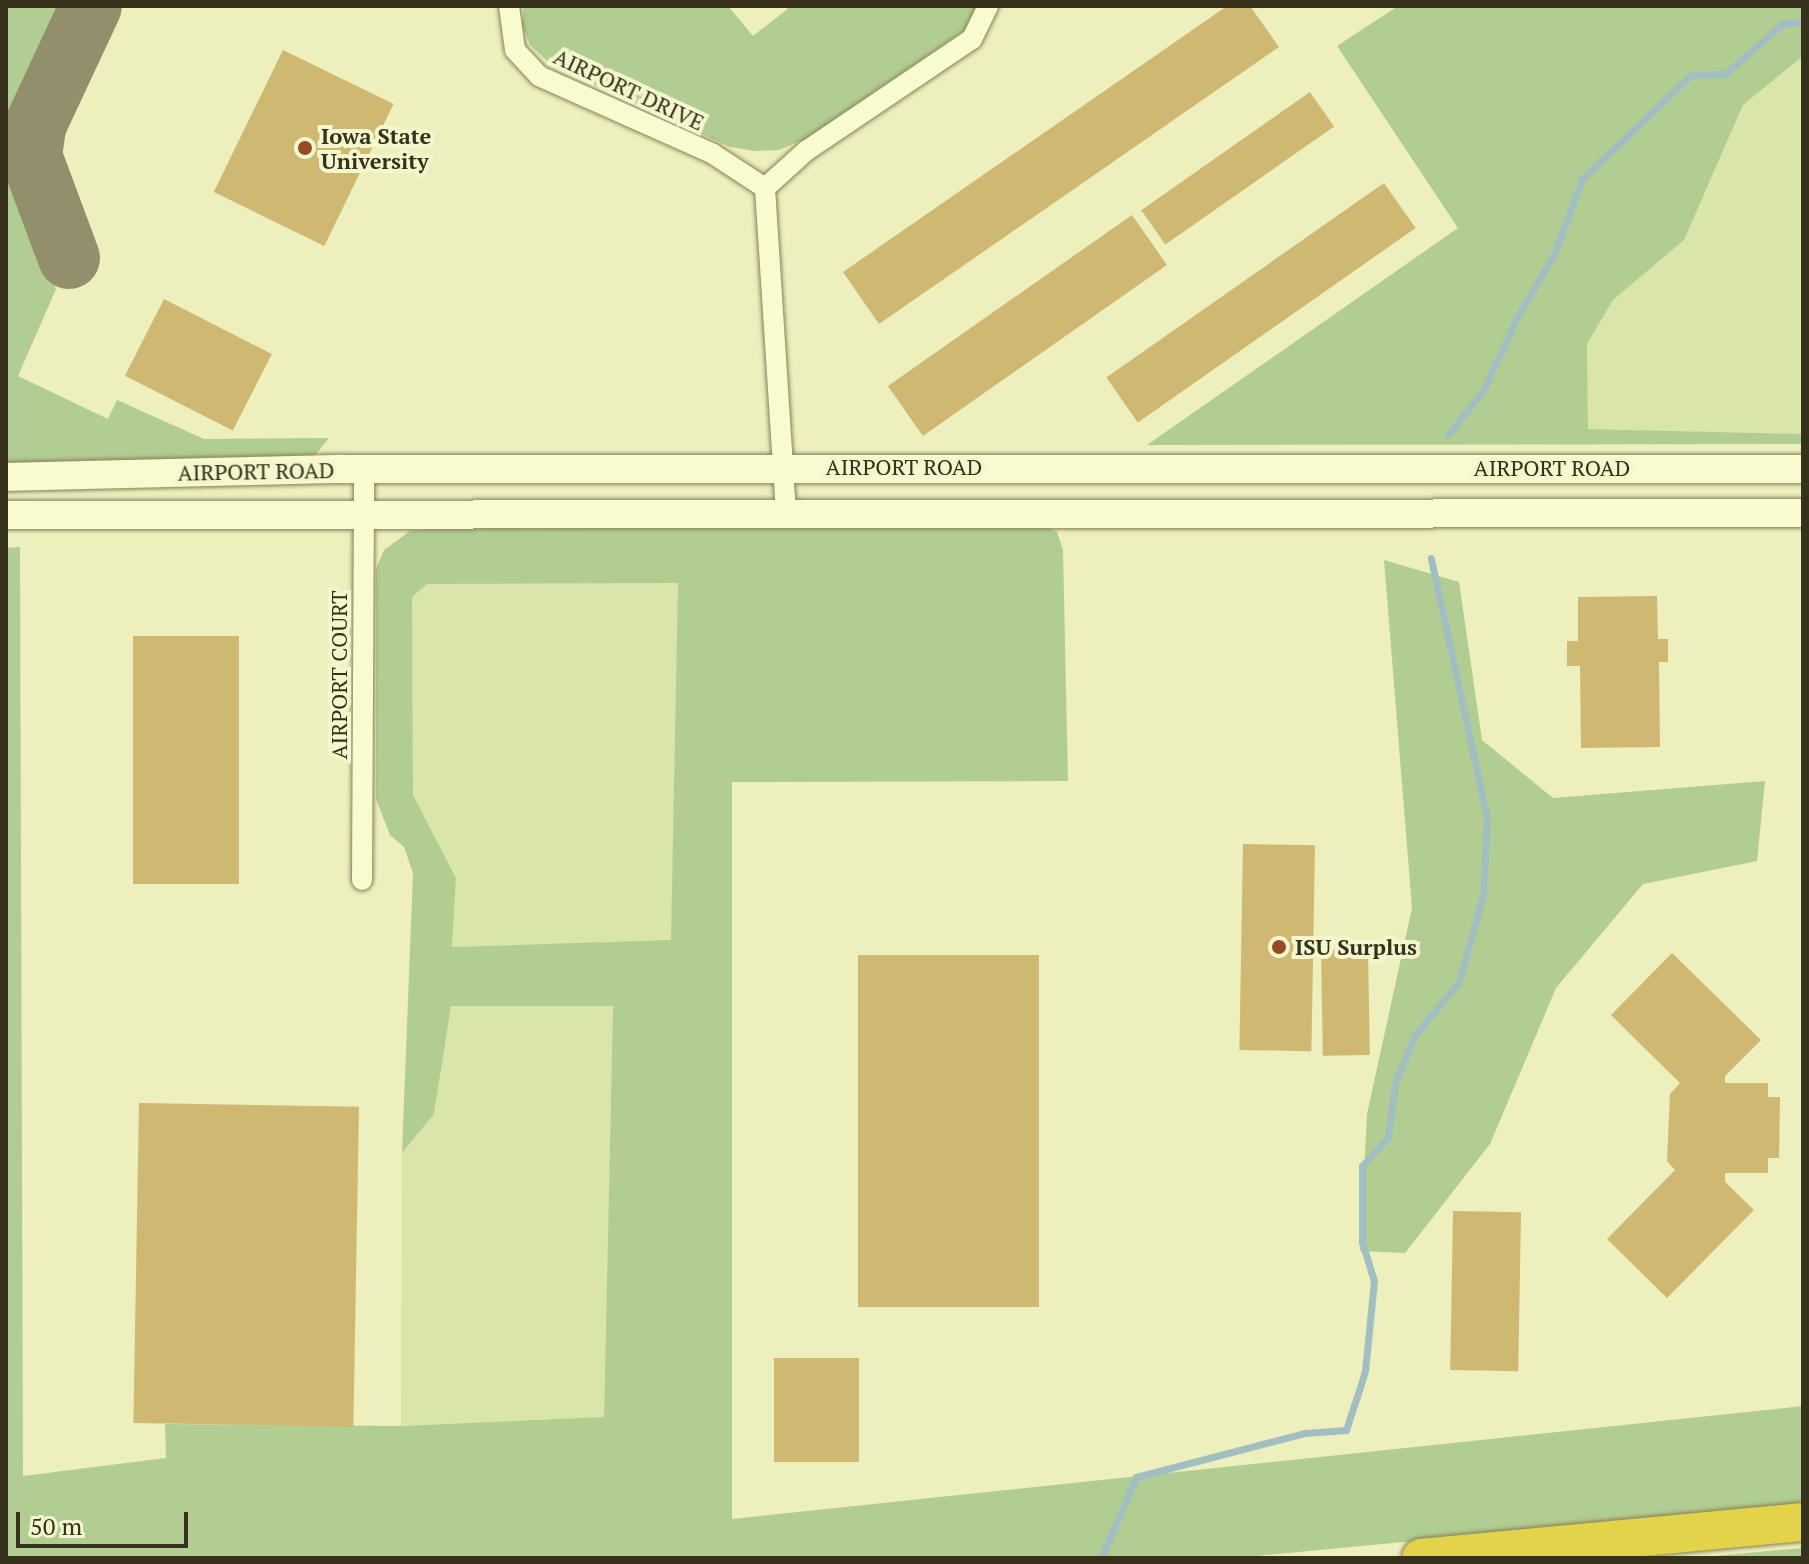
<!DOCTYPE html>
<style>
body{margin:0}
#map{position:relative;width:1809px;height:1564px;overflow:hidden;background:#edefbd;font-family:"PT Serif",serif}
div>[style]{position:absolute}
.farmland>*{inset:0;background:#dae5aa}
.green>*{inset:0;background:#b2cd91}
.stream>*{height:7px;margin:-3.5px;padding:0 3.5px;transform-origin:3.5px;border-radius:3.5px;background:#a1bfc0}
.taxiway>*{height:62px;margin:-31px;padding:0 31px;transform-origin:31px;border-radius:31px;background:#92906c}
.building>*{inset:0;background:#ceb872;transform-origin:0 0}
.roads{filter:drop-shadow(0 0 2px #878156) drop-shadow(0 0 2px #878156)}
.street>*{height:20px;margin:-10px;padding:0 10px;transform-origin:10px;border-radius:10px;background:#f8fad0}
.secondary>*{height:28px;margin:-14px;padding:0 14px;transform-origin:14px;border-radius:14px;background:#f8fad0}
.highway>*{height:38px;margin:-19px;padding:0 19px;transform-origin:19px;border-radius:19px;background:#e2d34a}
.dots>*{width:22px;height:22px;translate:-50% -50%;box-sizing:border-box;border:4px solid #f4f6cd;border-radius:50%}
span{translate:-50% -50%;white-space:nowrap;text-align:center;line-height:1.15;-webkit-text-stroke:8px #f4f6cd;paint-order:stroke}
.street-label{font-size:22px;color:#36311b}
.poi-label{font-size:22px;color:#36311b;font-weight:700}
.left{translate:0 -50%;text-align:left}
.frame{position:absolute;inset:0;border:8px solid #36311b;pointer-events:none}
.scale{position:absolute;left:16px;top:1512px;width:172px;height:36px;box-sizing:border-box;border:4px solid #36311b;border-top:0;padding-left:10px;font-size:24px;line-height:28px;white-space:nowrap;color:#36311b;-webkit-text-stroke:6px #f4f6cd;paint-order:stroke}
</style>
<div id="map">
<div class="farmland">
<div style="clip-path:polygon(1803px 56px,1803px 434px,1588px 429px,1587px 343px,1613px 300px,1684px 240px,1743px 105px)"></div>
<div style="clip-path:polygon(679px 583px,672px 941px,452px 947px,456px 878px,413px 795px,412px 597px,427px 584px)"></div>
<div style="clip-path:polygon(451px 1005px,613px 1005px,604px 1418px,401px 1426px,402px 1153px,434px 1114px)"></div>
</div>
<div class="green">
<div style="clip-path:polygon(6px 6px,75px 6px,21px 121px,15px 179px,56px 289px,18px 376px,108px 419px,117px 400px,204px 439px,329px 438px,313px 458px,6px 465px)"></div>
<div style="clip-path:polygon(524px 6px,728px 6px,753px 36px,791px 6px,977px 6px,965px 30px,807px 138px,779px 150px,755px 151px,730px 147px,552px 65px,530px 45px,522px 25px)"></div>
<div style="clip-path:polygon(1398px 6px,1803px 6px,1803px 56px,1743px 105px,1684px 240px,1613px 300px,1587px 344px,1588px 429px,1803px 434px,1803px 444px,1147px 445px,1458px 228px,1337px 46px)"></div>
<div style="clip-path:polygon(evenodd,1042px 526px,1057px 532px,1063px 550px,1068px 781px,732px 782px,732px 1519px,1803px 1406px,1803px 1504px,1235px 1558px,6px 1558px,6px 548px,20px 547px,23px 1476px,166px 1458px,165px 1424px,401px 1426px,604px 1417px,613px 1006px,451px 1006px,434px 1114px,402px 1153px,413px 873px,404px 847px,390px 835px,376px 799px,376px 569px,384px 550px,410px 531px,426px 529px,1042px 526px,678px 583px,671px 940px,452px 947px,456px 878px,413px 795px,412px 597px,427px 584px,678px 583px)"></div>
<div style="clip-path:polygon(1384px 560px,1459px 582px,1482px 740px,1553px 798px,1765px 781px,1757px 861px,1643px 884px,1556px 988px,1490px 1144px,1405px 1253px,1360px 1251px,1367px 1114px,1412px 908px)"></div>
<div style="clip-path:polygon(1803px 1548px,1803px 1558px,1693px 1558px)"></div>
</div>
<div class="stream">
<div style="left:1448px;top:435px;width:58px;rotate:-52deg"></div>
<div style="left:1484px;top:389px;width:77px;rotate:-65.4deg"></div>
<div style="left:1516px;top:319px;width:75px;rotate:-59.7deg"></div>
<div style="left:1554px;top:254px;width:80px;rotate:-69.5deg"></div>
<div style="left:1582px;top:179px;width:151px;rotate:-43.7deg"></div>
<div style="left:1691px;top:75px;width:34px;rotate:-2deg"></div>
<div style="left:1725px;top:74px;width:76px;rotate:-41.3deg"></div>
<div style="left:1782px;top:24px;width:21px;rotate:-8deg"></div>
<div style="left:1103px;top:1554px;width:84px;rotate:-66.8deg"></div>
<div style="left:1136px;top:1477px;width:175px;rotate:-14.6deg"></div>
<div style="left:1305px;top:1433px;width:41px;rotate:-4.2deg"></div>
<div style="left:1346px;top:1430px;width:35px;rotate:-72deg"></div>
<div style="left:1357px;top:1397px;width:27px;rotate:-73deg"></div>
<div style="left:1365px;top:1371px;width:90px;rotate:-84.3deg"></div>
<div style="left:1374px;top:1281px;width:41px;rotate:-107.1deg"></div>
<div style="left:1362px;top:1242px;width:76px;rotate:-90deg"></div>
<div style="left:1362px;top:1166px;width:39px;rotate:-48deg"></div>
<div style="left:1388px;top:1137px;width:54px;rotate:-82.6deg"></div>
<div style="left:1395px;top:1083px;width:52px;rotate:-67.4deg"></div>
<div style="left:1415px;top:1035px;width:69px;rotate:-50.3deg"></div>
<div style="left:1459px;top:982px;width:90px;rotate:-74.6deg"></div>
<div style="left:1483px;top:895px;width:77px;rotate:-87deg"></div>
<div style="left:1487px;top:818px;width:266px;rotate:-102.2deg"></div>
</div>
<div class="taxiway">
<div style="left:69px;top:258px;width:109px;rotate:-110.4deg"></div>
<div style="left:31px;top:156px;width:30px;rotate:-82deg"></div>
<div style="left:35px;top:126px;width:132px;rotate:-65deg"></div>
</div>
<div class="building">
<div style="clip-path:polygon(1227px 6px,1250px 6px,1279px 47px,879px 324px,843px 272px)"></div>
<div style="left:283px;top:50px;width:123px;height:158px;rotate:26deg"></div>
<div style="left:1310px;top:92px;width:42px;height:206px;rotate:55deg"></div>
<div style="left:1384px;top:183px;width:55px;height:339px;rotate:55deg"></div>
<div style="left:1132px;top:215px;width:61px;height:298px;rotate:55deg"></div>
<div style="left:164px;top:299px;width:121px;height:86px;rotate:27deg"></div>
<div style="clip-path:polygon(1657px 596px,1658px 639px,1668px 639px,1668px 662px,1659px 662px,1660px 747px,1581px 748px,1580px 666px,1567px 666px,1567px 641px,1578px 641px,1578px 597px)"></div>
<div style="left:133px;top:636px;width:106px;height:248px"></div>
<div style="left:1243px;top:844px;width:72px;height:206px;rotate:1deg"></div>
<div style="left:1368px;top:949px;width:106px;height:47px;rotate:89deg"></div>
<div style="clip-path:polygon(1672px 953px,1761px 1040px,1725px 1076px,1725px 1083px,1768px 1083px,1768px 1097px,1780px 1097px,1779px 1158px,1768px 1158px,1768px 1173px,1725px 1173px,1725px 1182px,1754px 1210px,1667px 1298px,1607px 1239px,1675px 1170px,1667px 1161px,1670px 1094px,1680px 1083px,1611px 1015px)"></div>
<div style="left:1039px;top:955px;width:352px;height:181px;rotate:90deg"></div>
<div style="left:139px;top:1103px;width:220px;height:320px;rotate:1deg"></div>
<div style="left:1453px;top:1211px;width:68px;height:159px;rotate:1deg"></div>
<div style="left:774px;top:1358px;width:85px;height:104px"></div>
</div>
<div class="roads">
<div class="street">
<div style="left:509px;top:6px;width:44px;rotate:82.2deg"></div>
<div style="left:515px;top:50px;width:35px;rotate:47deg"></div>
<div style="left:539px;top:76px;width:191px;rotate:24.1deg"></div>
<div style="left:713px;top:154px;width:62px;rotate:33.2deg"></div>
<div style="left:765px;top:188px;width:55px;rotate:-42.1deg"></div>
<div style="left:806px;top:151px;width:200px;rotate:-34deg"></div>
<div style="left:972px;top:39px;width:37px;rotate:-64deg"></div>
<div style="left:765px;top:188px;width:325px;rotate:86.3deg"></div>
<div style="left:362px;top:880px;width:411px;rotate:-89.7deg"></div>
</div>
<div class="secondary">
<div style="left:6px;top:477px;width:335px;rotate:-1.4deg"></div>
<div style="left:341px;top:469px;width:1462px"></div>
<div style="left:6px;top:515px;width:1797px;rotate:-0.06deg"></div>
</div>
<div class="highway">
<div style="left:1421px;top:1558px;width:384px;rotate:-5.4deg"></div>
</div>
</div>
<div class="dots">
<div style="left:305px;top:148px;background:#984a24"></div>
<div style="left:1279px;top:947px;background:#984a24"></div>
</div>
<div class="street-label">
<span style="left:629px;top:89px;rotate:25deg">AIRPORT DRIVE</span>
<span style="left:904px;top:467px">AIRPORT ROAD</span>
<span style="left:1552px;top:468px">AIRPORT ROAD</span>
<span style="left:256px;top:471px;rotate:-1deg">AIRPORT ROAD</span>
<span style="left:339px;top:675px;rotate:-90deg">AIRPORT COURT</span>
</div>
<div class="poi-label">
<span class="left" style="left:321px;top:148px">Iowa State<br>University</span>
<span class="left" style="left:1295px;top:947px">ISU Surplus</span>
</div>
<div class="frame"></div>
<div class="scale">50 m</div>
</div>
